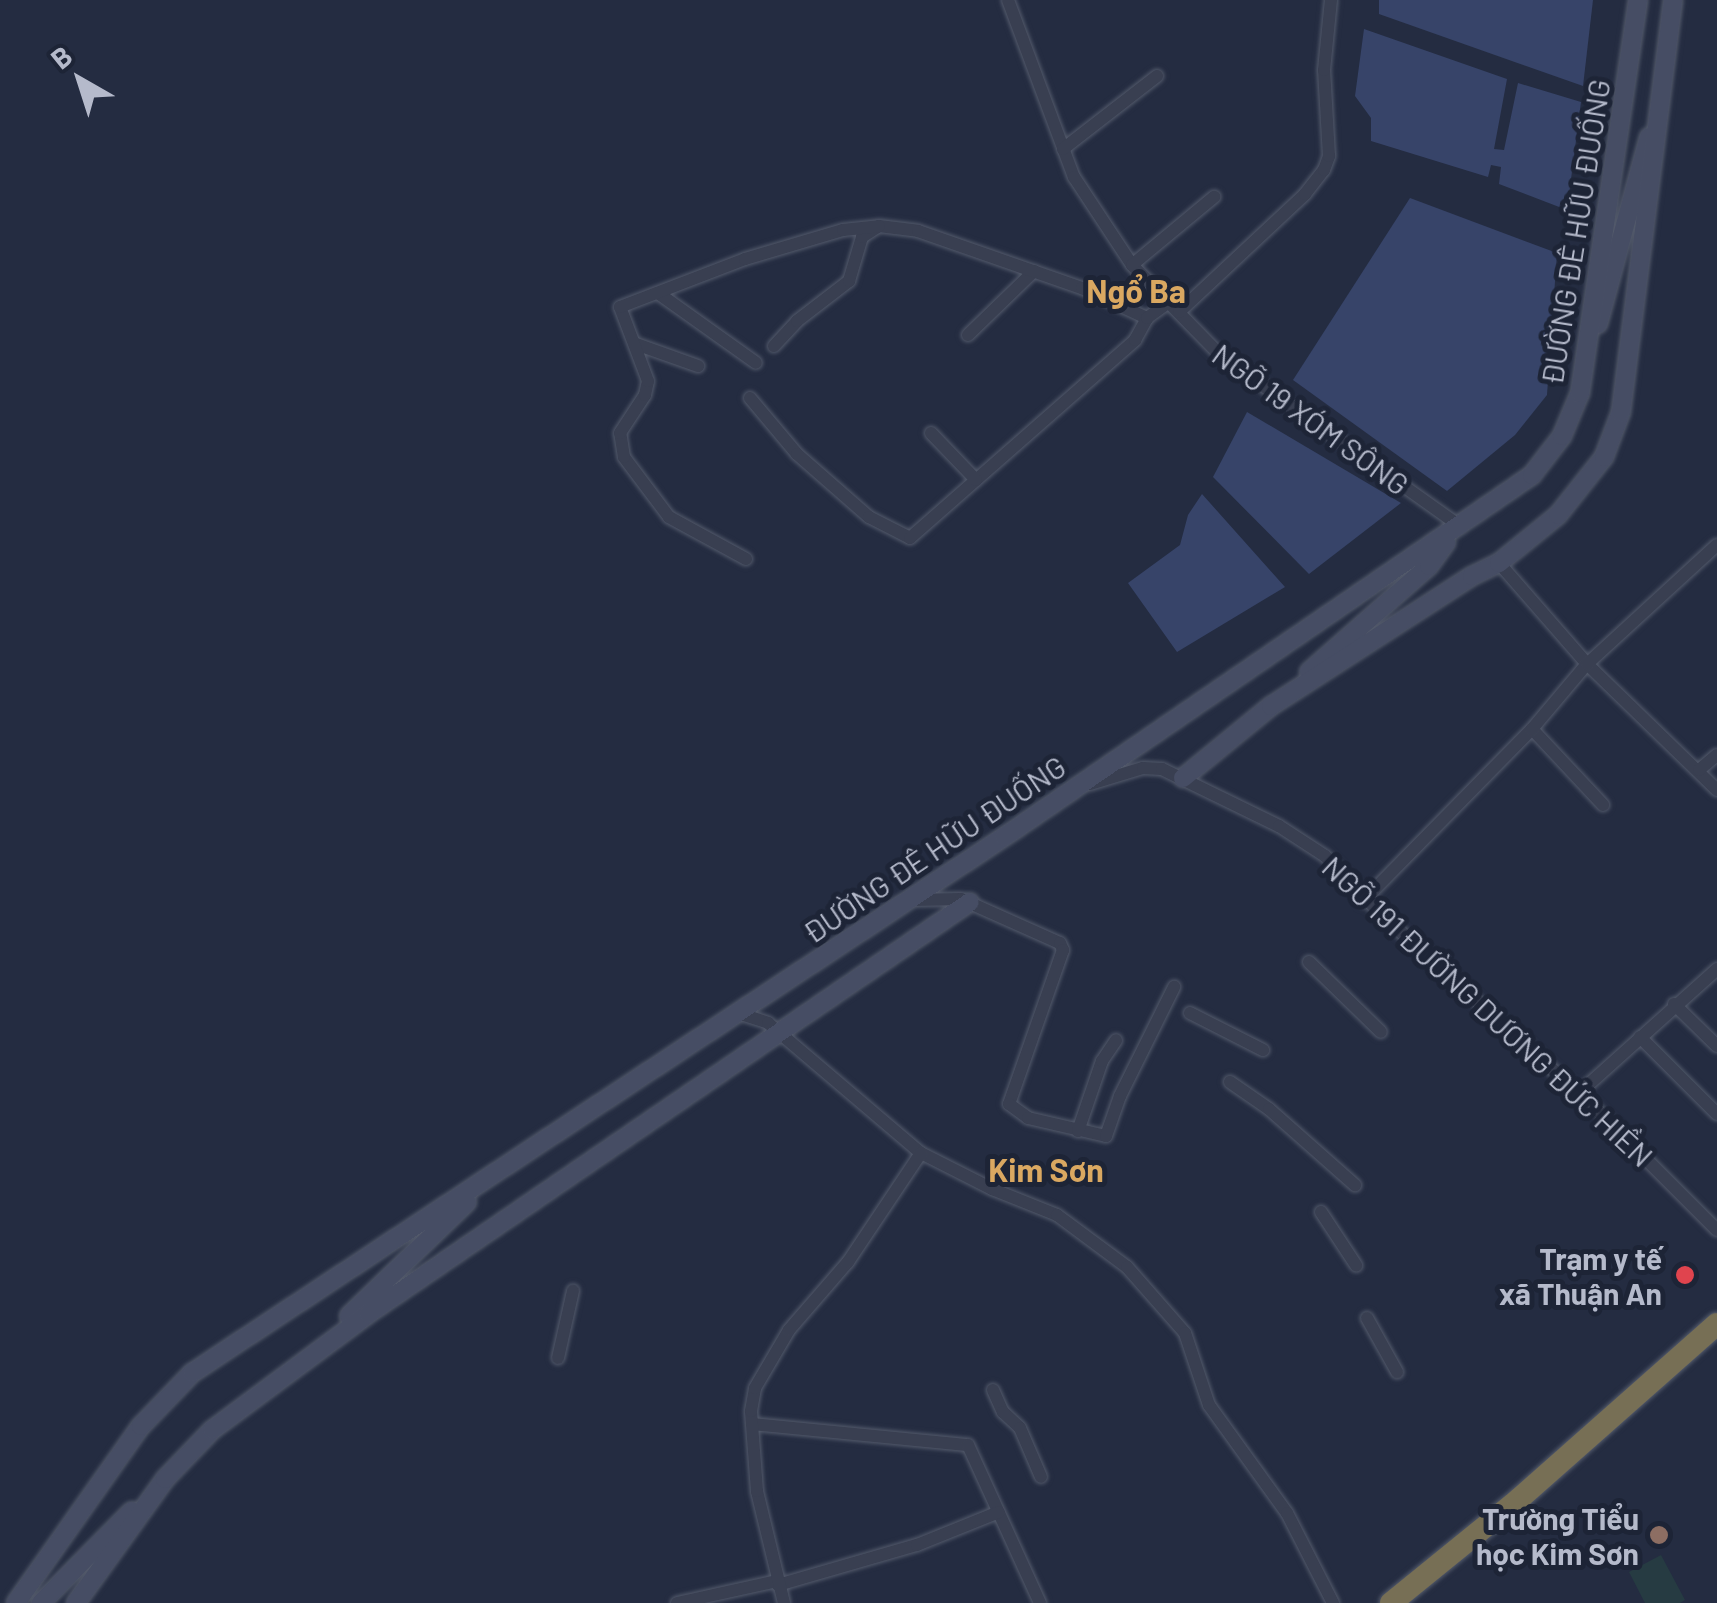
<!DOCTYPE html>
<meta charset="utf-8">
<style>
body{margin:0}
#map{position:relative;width:1717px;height:1603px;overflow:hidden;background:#242c41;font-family:Barlow,sans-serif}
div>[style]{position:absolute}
.green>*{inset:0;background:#263b42}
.water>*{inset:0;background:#374469}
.roads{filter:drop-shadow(0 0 2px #535a6b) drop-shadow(0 0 2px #535a6b)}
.street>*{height:12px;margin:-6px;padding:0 6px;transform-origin:6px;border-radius:6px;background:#393f51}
.secondary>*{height:18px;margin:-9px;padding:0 9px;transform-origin:9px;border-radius:9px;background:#464d64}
.highway>*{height:22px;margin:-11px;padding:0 11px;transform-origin:11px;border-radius:11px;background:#776f55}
.dots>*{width:28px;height:28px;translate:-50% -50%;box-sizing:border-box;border:5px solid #1d2436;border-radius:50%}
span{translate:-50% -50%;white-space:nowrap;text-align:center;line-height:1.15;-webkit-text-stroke:10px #1d2436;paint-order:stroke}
.street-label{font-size:30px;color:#b5bacb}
.poi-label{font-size:30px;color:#b5bacb;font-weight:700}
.right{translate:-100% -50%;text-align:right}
.neighbourhood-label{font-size:32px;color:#daa861;font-weight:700}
.north{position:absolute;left:30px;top:30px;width:100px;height:100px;-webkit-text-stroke:8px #1d2436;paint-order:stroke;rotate:321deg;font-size:28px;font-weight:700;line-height:40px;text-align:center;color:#b5bacb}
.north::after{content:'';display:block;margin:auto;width:35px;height:45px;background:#b5bacb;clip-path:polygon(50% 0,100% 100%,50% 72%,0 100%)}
</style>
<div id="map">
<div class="green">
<div style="clip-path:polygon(1661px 1555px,1685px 1600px,1680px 1603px,1645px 1603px,1629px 1572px)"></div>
</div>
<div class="water">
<div style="clip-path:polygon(1379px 0,1593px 0,1583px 86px,1379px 14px)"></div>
<div style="clip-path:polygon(1364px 29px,1507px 79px,1494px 149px,1504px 150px,1518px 83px,1581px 102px,1567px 210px,1499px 184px,1501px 167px,1491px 165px,1488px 177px,1371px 141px,1371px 118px,1355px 96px)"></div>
<div style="clip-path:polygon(1410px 198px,1557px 253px,1547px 395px,1515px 435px,1447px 491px,1293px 380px)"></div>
<div style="clip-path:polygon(1247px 412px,1401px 503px,1309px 574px,1213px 477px)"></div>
<div style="clip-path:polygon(1202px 494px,1285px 587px,1177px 652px,1128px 583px,1180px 545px,1188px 515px)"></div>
</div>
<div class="roads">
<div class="street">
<div style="left:1008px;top:0;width:189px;rotate:69.6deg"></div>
<div style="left:1074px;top:177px;width:105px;rotate:56.6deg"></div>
<div style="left:1132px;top:265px;width:126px;rotate:45.6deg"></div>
<div style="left:1220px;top:355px;width:296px;rotate:35.5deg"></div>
<div style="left:1063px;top:149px;width:119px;rotate:-37.8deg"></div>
<div style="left:1132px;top:265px;width:107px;rotate:-39.7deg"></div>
<div style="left:658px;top:293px;width:120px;rotate:35.5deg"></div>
<div style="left:1179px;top:312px;width:173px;rotate:-43.1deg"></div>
<div style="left:1305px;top:194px;width:31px;rotate:-52deg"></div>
<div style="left:1324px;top:170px;width:15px;rotate:-70deg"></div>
<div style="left:1329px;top:156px;width:86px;rotate:-93.3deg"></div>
<div style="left:1324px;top:70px;width:70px;rotate:-84.3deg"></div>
<div style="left:968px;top:335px;width:92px;rotate:-44.1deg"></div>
<div style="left:636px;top:344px;width:66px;rotate:19.5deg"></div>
<div style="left:774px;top:346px;width:34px;rotate:-47deg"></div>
<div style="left:797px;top:321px;width:66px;rotate:-37.6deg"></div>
<div style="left:849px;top:281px;width:46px;rotate:-73.5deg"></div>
<div style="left:862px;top:237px;width:20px;rotate:-33deg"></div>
<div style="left:879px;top:226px;width:39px;rotate:7deg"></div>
<div style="left:918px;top:231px;width:174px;rotate:19.2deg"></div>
<div style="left:1082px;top:288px;width:72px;rotate:24.8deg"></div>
<div style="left:750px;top:398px;width:73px;rotate:50deg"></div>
<div style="left:797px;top:454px;width:96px;rotate:41.2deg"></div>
<div style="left:869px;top:517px;width:46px;rotate:27.1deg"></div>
<div style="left:910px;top:538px;width:300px;rotate:-41.3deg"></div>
<div style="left:1135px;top:340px;width:25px;rotate:-61deg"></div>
<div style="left:1147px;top:318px;width:26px;rotate:-36deg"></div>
<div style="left:931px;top:433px;width:65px;rotate:46.2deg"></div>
<div style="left:746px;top:559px;width:88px;rotate:-151.4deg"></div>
<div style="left:669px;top:517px;width:75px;rotate:-126.9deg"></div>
<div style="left:624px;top:457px;width:24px;rotate:-99deg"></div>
<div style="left:620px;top:433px;width:45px;rotate:-56.7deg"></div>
<div style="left:645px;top:395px;width:14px;rotate:-78deg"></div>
<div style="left:648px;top:381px;width:79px;rotate:-110.7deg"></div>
<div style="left:620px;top:307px;width:134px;rotate:-21deg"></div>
<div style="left:745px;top:259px;width:102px;rotate:-16.5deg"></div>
<div style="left:843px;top:230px;width:36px;rotate:-6deg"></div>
<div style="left:1499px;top:563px;width:134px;rotate:48.9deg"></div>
<div style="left:1587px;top:664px;width:181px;rotate:44.1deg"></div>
<div style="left:1532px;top:729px;width:104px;rotate:46.9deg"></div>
<div style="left:1699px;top:770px;width:23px;rotate:-40deg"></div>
<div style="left:1090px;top:784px;width:55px;rotate:-16.8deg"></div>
<div style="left:1143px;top:768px;width:19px;rotate:3deg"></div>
<div style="left:1162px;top:769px;width:130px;rotate:26deg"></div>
<div style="left:1279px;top:826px;width:55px;rotate:33.1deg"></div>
<div style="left:1325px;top:856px;width:81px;rotate:46deg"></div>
<div style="left:1381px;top:914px;width:290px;rotate:42.2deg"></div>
<div style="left:1596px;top:1109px;width:171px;rotate:45deg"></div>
<div style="left:912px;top:900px;width:49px;rotate:-1.2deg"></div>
<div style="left:961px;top:899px;width:108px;rotate:24deg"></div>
<div style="left:1060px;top:943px;width:8px;rotate:67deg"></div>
<div style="left:1063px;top:950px;width:163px;rotate:109.3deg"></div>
<div style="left:1009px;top:1104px;width:24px;rotate:36deg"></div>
<div style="left:1028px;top:1118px;width:80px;rotate:13deg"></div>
<div style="left:1106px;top:1136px;width:42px;rotate:-70.7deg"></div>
<div style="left:1120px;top:1096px;width:122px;rotate:-63.6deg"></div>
<div style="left:1363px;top:901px;width:241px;rotate:-45.5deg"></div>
<div style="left:1532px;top:729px;width:85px;rotate:-49.8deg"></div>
<div style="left:1587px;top:664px;width:176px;rotate:-42.5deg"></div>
<div style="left:1309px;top:962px;width:100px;rotate:44.2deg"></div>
<div style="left:1674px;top:1004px;width:60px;rotate:44.3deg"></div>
<div style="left:738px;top:1013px;width:32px;rotate:18deg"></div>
<div style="left:768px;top:1023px;width:201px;rotate:40.4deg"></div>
<div style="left:921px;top:1153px;width:80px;rotate:26.9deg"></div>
<div style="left:992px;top:1189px;width:70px;rotate:21.8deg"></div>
<div style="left:1057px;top:1215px;width:87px;rotate:36.6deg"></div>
<div style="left:1127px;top:1267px;width:88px;rotate:48.7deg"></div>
<div style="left:1185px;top:1333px;width:76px;rotate:71.6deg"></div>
<div style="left:1209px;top:1405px;width:133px;rotate:54.2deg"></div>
<div style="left:1287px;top:1513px;width:101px;rotate:62.9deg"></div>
<div style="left:1190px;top:1013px;width:82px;rotate:26.9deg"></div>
<div style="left:1640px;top:1037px;width:109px;rotate:45deg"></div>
<div style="left:1230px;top:1082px;width:47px;rotate:34.7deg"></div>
<div style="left:1269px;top:1109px;width:115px;rotate:41.5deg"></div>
<div style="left:1579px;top:1093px;width:186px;rotate:-41.9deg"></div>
<div style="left:1078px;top:1131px;width:74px;rotate:-71.1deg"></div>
<div style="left:1102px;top:1061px;width:25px;rotate:-56deg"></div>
<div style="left:1321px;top:1212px;width:64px;rotate:56.6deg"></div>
<div style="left:1367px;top:1318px;width:62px;rotate:60.9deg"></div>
<div style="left:558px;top:1358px;width:69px;rotate:-77.4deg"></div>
<div style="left:993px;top:1390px;width:24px;rotate:66deg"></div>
<div style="left:1003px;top:1412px;width:23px;rotate:43deg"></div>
<div style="left:1020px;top:1428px;width:53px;rotate:66.8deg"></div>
<div style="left:753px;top:1424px;width:216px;rotate:5.6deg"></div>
<div style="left:968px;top:1445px;width:174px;rotate:65.5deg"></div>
<div style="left:778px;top:1585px;width:145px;rotate:-16.1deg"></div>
<div style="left:917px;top:1545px;width:88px;rotate:-21.9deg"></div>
<div style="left:677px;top:1603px;width:102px;rotate:-12.4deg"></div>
<div style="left:784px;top:1603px;width:115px;rotate:-103.6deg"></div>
<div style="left:757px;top:1491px;width:80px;rotate:-94.3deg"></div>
<div style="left:751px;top:1411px;width:23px;rotate:-80deg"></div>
<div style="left:755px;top:1388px;width:67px;rotate:-59.6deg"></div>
<div style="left:789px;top:1330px;width:90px;rotate:-49.1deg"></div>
<div style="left:848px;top:1262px;width:131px;rotate:-56.2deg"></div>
</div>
<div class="secondary">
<div style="left:1598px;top:324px;width:194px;rotate:-74.7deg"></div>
<div style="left:1309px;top:672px;width:160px;rotate:-41.5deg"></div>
<div style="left:1429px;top:566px;width:29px;rotate:-54deg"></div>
<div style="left:1183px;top:778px;width:114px;rotate:-39.3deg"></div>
<div style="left:1271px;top:706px;width:239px;rotate:-32.9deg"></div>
<div style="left:1472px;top:576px;width:30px;rotate:-26deg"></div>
<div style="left:1499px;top:563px;width:76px;rotate:-39.1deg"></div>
<div style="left:1558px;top:515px;width:74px;rotate:-51.6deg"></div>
<div style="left:1604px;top:457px;width:48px;rotate:-69.3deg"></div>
<div style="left:1621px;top:412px;width:415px;rotate:-82.8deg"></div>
<div style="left:349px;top:1316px;width:164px;rotate:-44deg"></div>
<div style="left:16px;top:1603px;width:217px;rotate:-54.8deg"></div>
<div style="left:141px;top:1426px;width:74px;rotate:-46.1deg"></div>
<div style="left:192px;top:1373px;width:973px;rotate:-33.43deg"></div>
<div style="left:1004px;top:837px;width:640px;rotate:-34.43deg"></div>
<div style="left:1532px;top:475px;width:49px;rotate:-52.4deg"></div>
<div style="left:1562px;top:436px;width:47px;rotate:-67.3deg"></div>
<div style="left:1580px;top:393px;width:397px;rotate:-81.6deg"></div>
<div style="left:41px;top:1603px;width:129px;rotate:-45.3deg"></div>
<div style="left:76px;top:1603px;width:153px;rotate:-54.3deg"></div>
<div style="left:165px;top:1479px;width:68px;rotate:-46.2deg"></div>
<div style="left:212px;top:1430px;width:194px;rotate:-36.6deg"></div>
<div style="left:368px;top:1314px;width:729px;rotate:-34.39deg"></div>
</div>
<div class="highway">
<div style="left:1391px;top:1603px;width:165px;rotate:-39.1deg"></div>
<div style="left:1519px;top:1499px;width:264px;rotate:-41.5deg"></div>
</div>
</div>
<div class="dots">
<div style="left:1685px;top:1275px;background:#e0444e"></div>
<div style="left:1659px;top:1535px;background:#8d6e63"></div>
</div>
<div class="street-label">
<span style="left:1575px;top:232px;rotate:-81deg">ĐƯỜNG ĐÊ HỮU ĐUỐNG</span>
<span style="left:1311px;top:419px;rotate:36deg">NGÕ 19 XÓM SÔNG</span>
<span style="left:934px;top:849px;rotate:-34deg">ĐƯỜNG ĐÊ HỮU ĐUỐNG</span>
<span style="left:1488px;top:1011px;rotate:43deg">NGÕ 191 ĐƯỜNG DƯƠNG ĐỨC HIỀN</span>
</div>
<div class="poi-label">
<span class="right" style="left:1662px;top:1275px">Trạm y tế<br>xã Thuận An</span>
<span class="right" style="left:1639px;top:1535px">Trường Tiểu<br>học Kim Sơn</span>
</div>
<div class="neighbourhood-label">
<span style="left:1136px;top:290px">Ngổ Ba</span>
<span style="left:1046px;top:1169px">Kim Sơn</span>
</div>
<div class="north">B</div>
</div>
